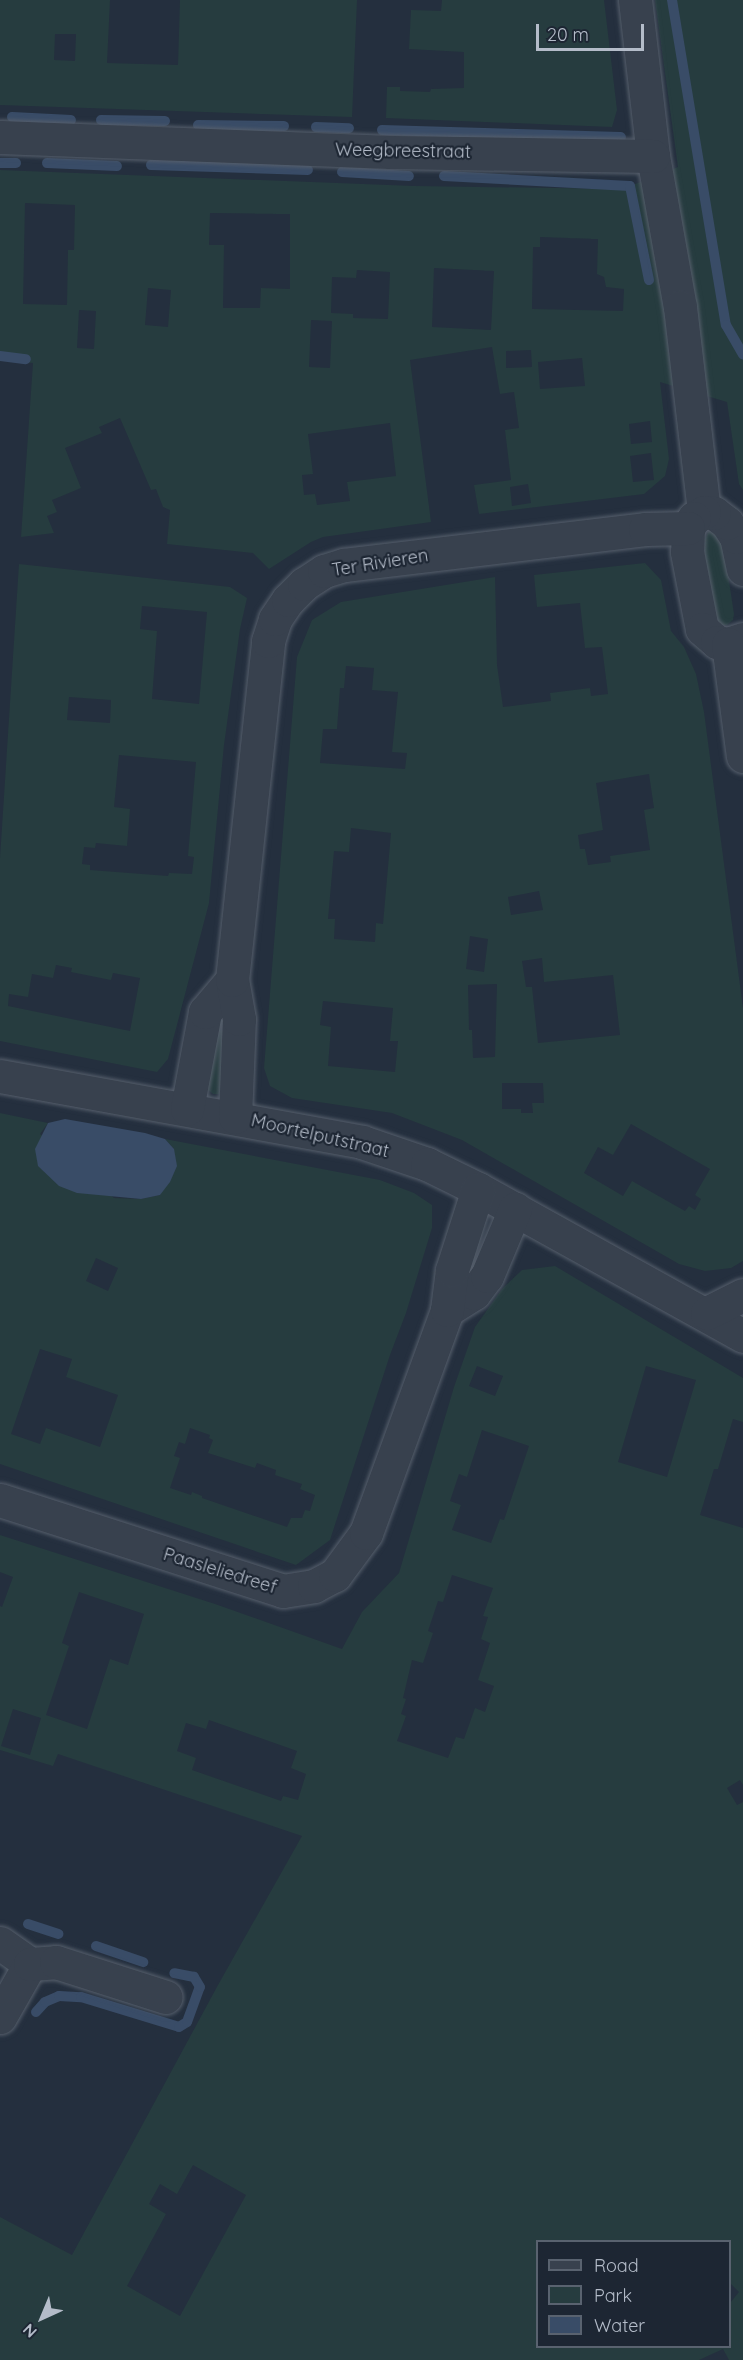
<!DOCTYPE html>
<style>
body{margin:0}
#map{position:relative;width:743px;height:2360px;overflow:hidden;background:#242f3e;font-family:Quicksand,sans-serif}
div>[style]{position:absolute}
.green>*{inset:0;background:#263c3f}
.water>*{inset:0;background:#394c67}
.stream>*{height:10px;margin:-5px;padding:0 5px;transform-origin:5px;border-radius:5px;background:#394c67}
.roads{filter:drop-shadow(0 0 2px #565f6c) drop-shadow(0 0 2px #565f6c)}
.minor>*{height:33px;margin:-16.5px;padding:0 16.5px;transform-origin:16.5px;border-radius:16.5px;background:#38414e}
span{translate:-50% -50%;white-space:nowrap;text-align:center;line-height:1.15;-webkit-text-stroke:4.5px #1d2633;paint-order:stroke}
.street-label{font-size:18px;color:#b4bcc9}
.legend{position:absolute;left:536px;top:2240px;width:195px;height:108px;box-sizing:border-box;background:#1d2633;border:2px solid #59626f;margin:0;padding:8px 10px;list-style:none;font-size:18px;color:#b4bcc9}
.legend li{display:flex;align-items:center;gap:12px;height:30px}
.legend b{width:30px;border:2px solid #59626f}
.north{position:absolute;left:12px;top:2288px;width:60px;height:60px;-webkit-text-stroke:4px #1d2633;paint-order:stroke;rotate:224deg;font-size:16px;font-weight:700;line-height:24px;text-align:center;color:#b4bcc9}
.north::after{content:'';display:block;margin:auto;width:21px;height:27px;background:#b4bcc9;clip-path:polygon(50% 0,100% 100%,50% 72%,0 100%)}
.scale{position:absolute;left:536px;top:24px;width:108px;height:27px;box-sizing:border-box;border:3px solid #b4bcc9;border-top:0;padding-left:8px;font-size:18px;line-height:21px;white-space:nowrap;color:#b4bcc9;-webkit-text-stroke:4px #1d2633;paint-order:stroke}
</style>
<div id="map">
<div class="green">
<div style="clip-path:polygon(evenodd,0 0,110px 0,107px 63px,178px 65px,180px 0,357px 0,352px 117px,0 105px,0 0,55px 34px,76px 34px,75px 61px,54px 60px,55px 34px)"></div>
<div style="clip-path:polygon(442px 0,604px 0,617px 110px,612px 127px,386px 118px,387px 87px,400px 87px,400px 91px,430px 92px,431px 89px,464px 88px,464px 52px,409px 49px,411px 10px,441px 11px)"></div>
<div style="clip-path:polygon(evenodd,655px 0,743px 0,743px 490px,739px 484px,727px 402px,660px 382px,669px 459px,665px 476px,644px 494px,479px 514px,474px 485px,511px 480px,505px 430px,519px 428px,514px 392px,500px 394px,492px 347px,410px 360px,431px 522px,323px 537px,311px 542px,269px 569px,253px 553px,167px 544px,170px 510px,163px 507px,156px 489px,151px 490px,120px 418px,99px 427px,102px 433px,65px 448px,81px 488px,52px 500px,57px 512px,47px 516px,54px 533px,21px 537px,33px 363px,0 360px,0 170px,414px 186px,623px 189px,678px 167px,655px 0,25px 203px,75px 205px,74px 250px,68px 250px,67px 305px,23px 304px,25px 203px,655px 0,210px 213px,290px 214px,290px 289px,261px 288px,260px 308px,223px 308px,224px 245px,209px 245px,210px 213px,655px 0,540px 237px,598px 239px,597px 274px,604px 277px,606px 287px,624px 289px,623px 311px,532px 309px,533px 247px,540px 247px,540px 237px,655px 0,434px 268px,494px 271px,491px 330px,432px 327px,434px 268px,655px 0,357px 270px,390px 272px,388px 319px,353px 318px,353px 314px,331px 313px,332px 277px,356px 278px,357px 270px,655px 0,148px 288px,171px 290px,168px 327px,145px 325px,148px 288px,655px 0,79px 310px,96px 311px,94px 349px,77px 348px,79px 310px,655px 0,311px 320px,332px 321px,330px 368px,309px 367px,311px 320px,655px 0,531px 350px,532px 367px,506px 368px,506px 351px,531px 350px,655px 0,582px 358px,585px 386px,540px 389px,538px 362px,582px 358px,655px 0,650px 421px,652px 442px,631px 444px,629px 424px,650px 421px,655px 0,390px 423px,396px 476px,347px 482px,350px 501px,317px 505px,315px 494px,304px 495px,302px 475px,313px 474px,308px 434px,390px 423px,655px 0,651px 453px,654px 480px,633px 482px,630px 456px,651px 453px,655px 0,528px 484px,531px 503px,512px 506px,510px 487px,528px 484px)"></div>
<div style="clip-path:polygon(712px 530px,723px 541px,734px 614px,733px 620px,727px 625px,720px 625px,712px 614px,703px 544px,708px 532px)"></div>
<div style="clip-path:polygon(evenodd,645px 563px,661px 580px,671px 631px,684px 647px,696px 674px,704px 712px,743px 1008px,743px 1261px,731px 1268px,705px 1271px,679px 1264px,462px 1140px,392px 1113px,292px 1098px,270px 1086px,264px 1068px,297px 657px,312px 620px,341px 602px,495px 577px,497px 665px,503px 707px,551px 701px,550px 693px,590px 688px,591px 696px,608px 694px,602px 647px,585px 648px,580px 603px,537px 607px,534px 575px,645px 563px,346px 666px,374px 668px,372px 690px,398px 692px,392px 752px,407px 753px,405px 769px,320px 763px,323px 729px,337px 729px,340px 688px,344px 688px,346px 666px,645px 563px,649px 774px,654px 808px,644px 810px,650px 850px,610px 856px,611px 862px,588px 865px,585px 849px,580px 849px,578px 835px,603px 830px,596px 783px,649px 774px,645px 563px,351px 828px,391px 833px,383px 924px,376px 923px,375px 942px,334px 939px,335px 919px,328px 919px,334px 851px,349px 852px,351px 828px,645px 563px,539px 891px,543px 910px,511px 915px,508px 897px,539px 891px,645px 563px,470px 936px,488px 939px,484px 972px,466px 969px,470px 936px,645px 563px,542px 958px,544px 982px,613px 975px,620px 1035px,538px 1043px,532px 987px,526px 987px,522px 961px,542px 958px,645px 563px,497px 984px,495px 1057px,473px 1058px,472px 1030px,469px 1030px,468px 985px,497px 984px,645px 563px,323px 1001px,393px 1008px,390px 1041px,398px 1041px,395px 1072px,328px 1066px,331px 1027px,320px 1025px,323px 1001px,645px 563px,543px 1083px,544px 1103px,532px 1103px,533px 1113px,521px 1113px,521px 1109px,502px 1109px,502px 1083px,543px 1083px,645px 563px,631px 1124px,710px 1169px,695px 1195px,701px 1199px,695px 1210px,689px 1206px,685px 1211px,632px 1181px,623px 1196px,584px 1173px,598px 1147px,613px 1155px,631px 1124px)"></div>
<div style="clip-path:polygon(evenodd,19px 564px,230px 587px,247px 598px,240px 629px,224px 745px,209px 903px,168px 1059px,157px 1072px,0 1041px,0 858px,19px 564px,142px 606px,207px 612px,199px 704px,152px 699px,157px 631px,140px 629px,142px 606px,19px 564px,69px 697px,111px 700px,110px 723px,67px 720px,69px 697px,19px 564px,119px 755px,196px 762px,188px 856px,194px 857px,192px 874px,169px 873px,168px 876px,90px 870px,90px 865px,82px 864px,84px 847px,95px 848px,96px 843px,127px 846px,130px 809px,114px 807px,119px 755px,19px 564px,56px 965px,72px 968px,71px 972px,111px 980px,113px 973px,140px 978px,130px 1031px,8px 1006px,9px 994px,28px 997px,32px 974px,53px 978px,56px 965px)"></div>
<div style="clip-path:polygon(217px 1029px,226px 1031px,222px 1089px,219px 1094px,213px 1094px,205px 1087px)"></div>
<div style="clip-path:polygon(evenodd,0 1113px,48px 1123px,40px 1134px,114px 1198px,141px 1199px,160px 1195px,174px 1149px,165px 1139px,380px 1180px,414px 1193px,432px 1205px,432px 1228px,406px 1313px,390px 1355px,330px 1540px,296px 1565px,0 1464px,0 1113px,96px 1258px,118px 1268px,108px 1291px,86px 1281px,96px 1258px,0 1113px,40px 1349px,72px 1359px,66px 1377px,118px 1395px,100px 1447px,46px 1428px,40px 1444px,11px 1434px,40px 1349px,0 1113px,190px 1428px,210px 1435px,209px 1438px,213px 1440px,208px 1453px,255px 1468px,257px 1463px,276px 1470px,275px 1475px,302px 1484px,300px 1489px,315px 1495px,310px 1511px,305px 1510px,302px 1518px,291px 1518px,287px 1527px,202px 1498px,202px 1496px,192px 1492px,191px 1495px,170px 1488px,180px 1458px,174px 1456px,179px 1442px,185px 1444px,190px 1428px)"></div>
<div style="clip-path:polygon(evenodd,555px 1266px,743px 1378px,743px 1422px,733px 1419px,718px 1469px,714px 1469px,700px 1515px,743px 1528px,743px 1785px,740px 1780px,727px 1788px,737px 1805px,743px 1802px,743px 2360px,729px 2360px,723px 2349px,699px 2360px,0 2360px,0 2217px,72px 2255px,218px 1985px,302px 1836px,58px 1754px,53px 1766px,0 1750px,0 1606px,2px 1607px,13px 1577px,0 1572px,0 1535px,215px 1604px,342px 1649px,362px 1612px,399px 1573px,454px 1387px,475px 1327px,502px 1289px,522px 1270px,555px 1266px,477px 1366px,503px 1376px,495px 1396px,469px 1386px,477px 1366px,555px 1266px,646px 1366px,696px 1380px,667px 1477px,618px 1462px,646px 1366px,555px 1266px,482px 1430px,529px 1446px,504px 1520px,500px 1519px,491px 1543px,452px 1530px,461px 1505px,450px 1501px,459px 1474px,467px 1477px,482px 1430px,555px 1266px,452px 1575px,493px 1588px,483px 1616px,488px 1617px,481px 1639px,490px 1643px,478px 1680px,494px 1686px,485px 1712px,475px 1708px,464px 1739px,456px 1737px,448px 1758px,397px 1741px,406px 1716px,401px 1714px,406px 1699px,403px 1698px,412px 1660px,423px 1663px,433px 1633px,428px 1631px,438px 1601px,443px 1602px,452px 1575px,555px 1266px,79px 1592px,144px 1614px,128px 1665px,110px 1659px,87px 1729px,46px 1715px,69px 1646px,62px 1643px,79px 1592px,555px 1266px,13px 1709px,41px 1718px,30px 1755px,1px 1746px,13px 1709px,555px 1266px,209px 1720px,297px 1751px,291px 1768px,306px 1774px,298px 1800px,283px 1796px,281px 1801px,192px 1770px,196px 1758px,177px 1751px,186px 1723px,206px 1729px,209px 1720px,555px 1266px,193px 2165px,246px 2195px,180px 2316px,127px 2286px,166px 2214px,149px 2204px,160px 2184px,177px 2194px,193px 2165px,555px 1266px,538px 2242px,730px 2242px,730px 2283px,739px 2292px,730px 2303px,730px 2346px,538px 2346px,538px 2242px)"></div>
</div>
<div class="water">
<div style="clip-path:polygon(65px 1119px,145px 1133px,165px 1139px,174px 1149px,177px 1166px,170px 1182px,160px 1195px,141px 1199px,77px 1193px,59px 1186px,38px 1166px,35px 1149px,48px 1123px)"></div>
</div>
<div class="stream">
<div style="left:672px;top:0;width:329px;rotate:80.6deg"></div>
<div style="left:726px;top:325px;width:34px;rotate:60deg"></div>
<div style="left:12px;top:117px;width:59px;rotate:2.9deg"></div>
<div style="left:101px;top:120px;width:64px;rotate:0.9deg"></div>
<div style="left:198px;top:125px;width:86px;rotate:0.7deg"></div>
<div style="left:316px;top:127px;width:33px;rotate:2deg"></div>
<div style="left:382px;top:130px;width:239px;rotate:1.7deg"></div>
<div style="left:0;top:163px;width:16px"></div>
<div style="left:47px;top:163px;width:70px;rotate:2.5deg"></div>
<div style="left:151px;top:165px;width:157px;rotate:1.8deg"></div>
<div style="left:342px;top:172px;width:67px;rotate:3.4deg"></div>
<div style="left:444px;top:176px;width:186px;rotate:3.1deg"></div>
<div style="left:630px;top:186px;width:96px;rotate:78.6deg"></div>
<div style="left:0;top:356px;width:26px;rotate:7deg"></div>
<div style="left:28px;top:1924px;width:32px;rotate:18deg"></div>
<div style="left:96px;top:1946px;width:50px;rotate:18.8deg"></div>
<div style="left:36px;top:2012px;width:13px;rotate:-48deg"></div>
<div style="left:45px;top:2002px;width:15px;rotate:-23deg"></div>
<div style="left:59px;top:1996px;width:22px;rotate:3deg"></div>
<div style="left:81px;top:1997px;width:102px;rotate:17deg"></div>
<div style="left:179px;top:2027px;width:9px;rotate:-32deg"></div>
<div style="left:187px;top:2022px;width:37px;rotate:-70deg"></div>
<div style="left:200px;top:1987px;width:12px;rotate:-121deg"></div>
<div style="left:194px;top:1977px;width:20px;rotate:-169deg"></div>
</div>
<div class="roads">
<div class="minor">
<div style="left:635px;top:0;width:157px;rotate:83.4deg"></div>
<div style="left:653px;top:156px;width:153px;rotate:79.9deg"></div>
<div style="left:680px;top:307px;width:206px;rotate:83.3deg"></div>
<div style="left:0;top:137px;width:391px;rotate:2.2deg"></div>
<div style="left:391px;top:152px;width:262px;rotate:0.9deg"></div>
<div style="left:743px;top:569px;width:33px;rotate:-102deg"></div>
<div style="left:736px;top:537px;width:17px;rotate:-123deg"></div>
<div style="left:727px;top:523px;width:16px;rotate:-142deg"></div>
<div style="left:714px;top:513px;width:10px;rotate:-174deg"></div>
<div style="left:704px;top:512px;width:12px;rotate:149deg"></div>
<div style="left:694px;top:518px;width:12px;rotate:121deg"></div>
<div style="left:688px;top:528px;width:24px;rotate:92deg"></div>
<div style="left:687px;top:552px;width:78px;rotate:79deg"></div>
<div style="left:702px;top:629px;width:20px;rotate:41deg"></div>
<div style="left:717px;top:642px;width:11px;rotate:10deg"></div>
<div style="left:728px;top:644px;width:16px;rotate:-18deg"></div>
<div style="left:728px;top:644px;width:113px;rotate:82.4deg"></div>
<div style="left:0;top:1076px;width:368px;rotate:10.3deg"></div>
<div style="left:362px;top:1142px;width:69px;rotate:18.7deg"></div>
<div style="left:427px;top:1164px;width:57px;rotate:26.1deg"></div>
<div style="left:478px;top:1189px;width:303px;rotate:29deg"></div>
<div style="left:187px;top:1109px;width:99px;rotate:-79.5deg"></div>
<div style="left:205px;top:1012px;width:42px;rotate:-49.8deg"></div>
<div style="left:235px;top:1117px;width:98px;rotate:-87.7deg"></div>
<div style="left:239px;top:1019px;width:40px;rotate:-100deg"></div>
<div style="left:232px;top:980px;width:341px;rotate:-83.9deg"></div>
<div style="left:268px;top:641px;width:23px;rotate:-72deg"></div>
<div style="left:275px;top:619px;width:23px;rotate:-56deg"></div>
<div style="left:288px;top:600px;width:23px;rotate:-45deg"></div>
<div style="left:304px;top:584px;width:24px;rotate:-33deg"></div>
<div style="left:324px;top:571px;width:21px;rotate:-17deg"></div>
<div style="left:344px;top:565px;width:303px;rotate:-6.8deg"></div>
<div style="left:645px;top:529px;width:43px;rotate:-1.3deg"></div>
<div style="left:447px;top:1310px;width:32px;rotate:-32deg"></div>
<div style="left:474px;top:1293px;width:21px;rotate:-53deg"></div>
<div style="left:487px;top:1276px;width:73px;rotate:-67.3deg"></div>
<div style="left:707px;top:1313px;width:40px;rotate:-26.6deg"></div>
<div style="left:0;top:1500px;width:297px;rotate:17.8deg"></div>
<div style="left:283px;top:1591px;width:31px;rotate:-9deg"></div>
<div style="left:314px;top:1586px;width:24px;rotate:-28deg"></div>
<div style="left:335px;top:1575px;width:52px;rotate:-53.6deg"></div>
<div style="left:366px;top:1533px;width:237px;rotate:-70deg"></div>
<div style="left:447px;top:1310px;width:40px;rotate:-82.9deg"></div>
<div style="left:452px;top:1270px;width:85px;rotate:-72.2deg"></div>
<div style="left:0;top:1943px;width:37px;rotate:35deg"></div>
<div style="left:0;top:2017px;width:61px;rotate:-60.5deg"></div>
<div style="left:30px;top:1964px;width:26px;rotate:-4deg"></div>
<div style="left:56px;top:1962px;width:115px;rotate:17.7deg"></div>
</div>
</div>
<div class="street-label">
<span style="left:403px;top:151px;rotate:1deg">Weegbreestraat</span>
<span style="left:380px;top:563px;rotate:-9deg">Ter Rivieren</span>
<span style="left:320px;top:1136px;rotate:13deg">Moortelputstraat</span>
<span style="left:220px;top:1571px;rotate:17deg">Paasleliedreef</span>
</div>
<ul class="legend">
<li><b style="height:8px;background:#38414e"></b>Road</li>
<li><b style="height:16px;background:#263c3f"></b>Park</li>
<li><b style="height:16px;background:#394c67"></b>Water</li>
</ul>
<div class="north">N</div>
<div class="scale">20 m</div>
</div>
